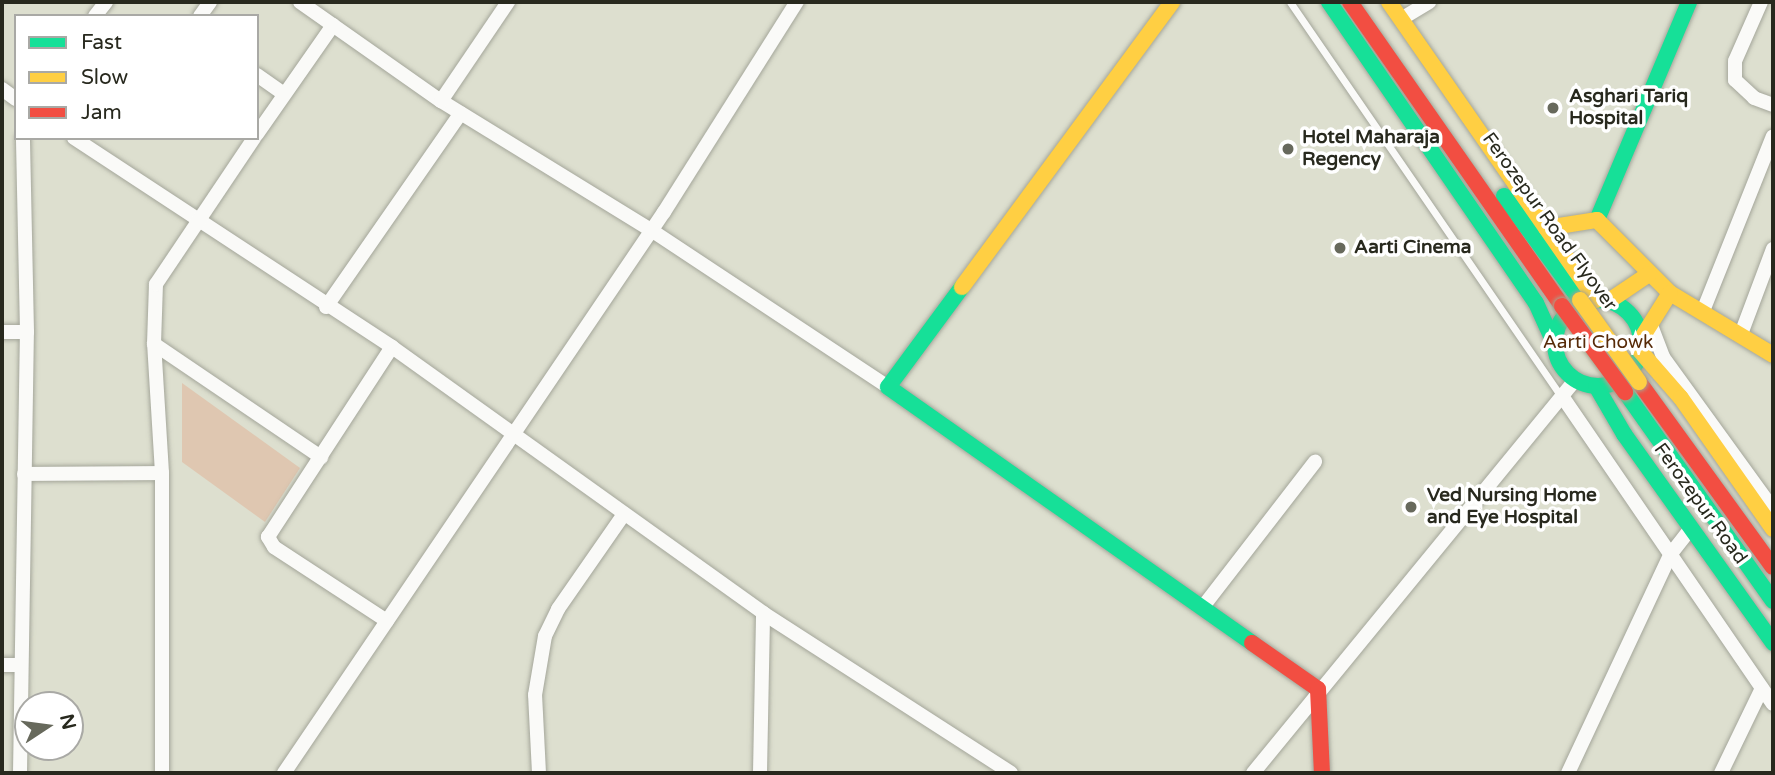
<!DOCTYPE html>
<style>
body{margin:0}
#map{position:relative;width:1775px;height:775px;overflow:hidden;background:#dddfcf;font-family:"Varela Round",sans-serif}
div>[style]{position:absolute}
.green>*{inset:0;background:#dfc7b1}
.roads{filter:drop-shadow(0 0 2px #a4a69a) drop-shadow(0 0 2px #a4a69a)}
.lane>*{height:7px;margin:-3.5px;padding:0 3.5px;transform-origin:3.5px;border-radius:3.5px;background:#fafaf8}
.street>*{height:14px;margin:-7px;padding:0 7px;transform-origin:7px;border-radius:7px;background:#fafaf8}
.fast>*{height:16px;margin:-8px;padding:0 8px;transform-origin:8px;border-radius:8px;background:#16e098}
.fast>.ring{margin:-8px;padding:0;box-sizing:content-box;background:none;border:16px solid #16e098;border-radius:50%}
.slow>*{height:16px;margin:-8px;padding:0 8px;transform-origin:8px;border-radius:8px;background:#ffcf43}
.jam>*{height:16px;margin:-8px;padding:0 8px;transform-origin:8px;border-radius:8px;background:#f24e42}
.bridges{filter:drop-shadow(0 0 2px #a8a38e) drop-shadow(0 0 2px #a8a38e)}
.slow-bridge>*{height:16px;margin:-8px;padding:0 8px;transform-origin:8px;border-radius:8px;background:#ffcf43}
.jam-bridge>*{height:16px;margin:-8px;padding:0 8px;transform-origin:8px;border-radius:8px;background:#f24e42}
.dots>*{width:19px;height:19px;translate:-50% -50%;box-sizing:border-box;border:4px solid #fff;border-radius:50%}
span{translate:-50% -50%;white-space:nowrap;text-align:center;line-height:1.15;-webkit-text-stroke:7px #fff;paint-order:stroke}
.poi-label{font-size:19px;color:#28291e;font-weight:700}
.left{translate:0 -50%;text-align:left}
.street-label{font-size:19px;color:#28291e}
.park-label{font-size:19px;color:#572b09}
.frame{position:absolute;inset:0;border:4px solid #28291e;pointer-events:none}
.legend{position:absolute;left:14px;top:14px;width:245px;height:126px;box-sizing:border-box;background:#fff;border:2px solid #a9a9a5;margin:0;padding:9px 12px;list-style:none;font-size:21px;color:#28291e}
.legend li{display:flex;align-items:center;gap:14px;height:35px}
.legend b{width:35px;border:2px solid #a9a9a5}
.north{position:absolute;left:14px;top:691px;width:70px;height:70px;box-sizing:border-box;background:#fff;border:2px solid #a9a9a5;border-radius:50%;rotate:77deg;font-size:19px;font-weight:700;line-height:28px;text-align:center;color:#28291e}
.north::after{content:'';display:block;margin:auto;width:24px;height:32px;background:#67695c;clip-path:polygon(50% 0,100% 100%,50% 72%,0 100%)}
</style>
<div id="map">
<div class="green">
<div style="clip-path:polygon(182px 383px,300px 468px,265px 522px,182px 462px)"></div>
</div>
<div class="roads">
<div class="lane">
<div style="left:1290px;top:2px;width:478px;rotate:55.5deg"></div>
</div>
<div class="street">
<div style="left:300px;top:2px;width:172px;rotate:35.1deg"></div>
<div style="left:441px;top:101px;width:246px;rotate:31.6deg"></div>
<div style="left:651px;top:230px;width:284px;rotate:33.5deg"></div>
<div style="left:1761px;top:2px;width:64px;rotate:113.8deg"></div>
<div style="left:1735px;top:61px;width:19px;rotate:90deg"></div>
<div style="left:1735px;top:80px;width:26px;rotate:43deg"></div>
<div style="left:1754px;top:98px;width:20px;rotate:20deg"></div>
<div style="left:95px;top:16px;width:18px;rotate:-52deg"></div>
<div style="left:200px;top:16px;width:17px;rotate:-54deg"></div>
<div style="left:1401px;top:19px;width:33px;rotate:-31deg"></div>
<div style="left:257px;top:75px;width:33px;rotate:35deg"></div>
<div style="left:2px;top:89px;width:17px;rotate:36deg"></div>
<div style="left:441px;top:101px;width:120px;rotate:-55.9deg"></div>
<div style="left:257px;top:134px;width:133px;rotate:-55.1deg"></div>
<div style="left:74px;top:138px;width:381px;rotate:33.3deg"></div>
<div style="left:392px;top:347px;width:457px;rotate:35.6deg"></div>
<div style="left:763px;top:613px;width:295px;rotate:32.8deg"></div>
<div style="left:326px;top:307px;width:236px;rotate:-55.2deg"></div>
<div style="left:1703px;top:311px;width:188px;rotate:-68.2deg"></div>
<div style="left:1652px;top:328px;width:31px;rotate:69deg"></div>
<div style="left:1663px;top:357px;width:188px;rotate:54.1deg"></div>
<div style="left:2px;top:332px;width:25px"></div>
<div style="left:27px;top:332px;width:194px;rotate:-91.2deg"></div>
<div style="left:1741px;top:334px;width:91px;rotate:-69.4deg"></div>
<div style="left:154px;top:344px;width:202px;rotate:34.1deg"></div>
<div style="left:1562px;top:396px;width:373px;rotate:55.6deg"></div>
<div style="left:24px;top:474px;width:138px;rotate:-0.4deg"></div>
<div style="left:1202px;top:608px;width:185px;rotate:-52.3deg"></div>
<div style="left:387px;top:621px;width:135px;rotate:-146.8deg"></div>
<div style="left:274px;top:547px;width:12px;rotate:-121deg"></div>
<div style="left:268px;top:537px;width:227px;rotate:-56.9deg"></div>
<div style="left:2px;top:665px;width:19px"></div>
<div style="left:20px;top:773px;width:441px;rotate:-89.1deg"></div>
<div style="left:162px;top:773px;width:300px;rotate:-90deg"></div>
<div style="left:162px;top:473px;width:129px;rotate:-93.5deg"></div>
<div style="left:154px;top:344px;width:60px;rotate:-88.1deg"></div>
<div style="left:156px;top:284px;width:176px;rotate:-56.1deg"></div>
<div style="left:284px;top:773px;width:678px;rotate:-55.89deg"></div>
<div style="left:664px;top:212px;width:249px;rotate:-57.7deg"></div>
<div style="left:539px;top:773px;width:78px;rotate:-92.9deg"></div>
<div style="left:535px;top:695px;width:60px;rotate:-80.4deg"></div>
<div style="left:545px;top:636px;width:30px;rotate:-64deg"></div>
<div style="left:558px;top:609px;width:116px;rotate:-55.2deg"></div>
<div style="left:760px;top:773px;width:160px;rotate:-88.9deg"></div>
<div style="left:1253px;top:773px;width:509px;rotate:-50.66deg"></div>
<div style="left:1568px;top:773px;width:241px;rotate:-64.9deg"></div>
<div style="left:1670px;top:555px;width:34px;rotate:-52deg"></div>
<div style="left:1721px;top:773px;width:94px;rotate:-64.2deg"></div>
</div>
<div class="fast">
<div style="left:1329px;top:2px;width:365px;rotate:55.5deg"></div>
<div style="left:1536px;top:303px;width:48px;rotate:65.6deg"></div>
<div style="left:1504px;top:196px;width:129px;rotate:53.8deg"></div>
<div style="left:1597px;top:220px;width:237px;rotate:-67.1deg"></div>
<div style="left:962px;top:287px;width:124px;rotate:126.5deg"></div>
<div style="left:888px;top:387px;width:445px;rotate:35.1deg"></div>
<div class="ring" style="left:1555px;top:300px;width:70px;height:70px"></div>
<div style="left:1596px;top:386px;width:56px;rotate:59.7deg"></div>
<div style="left:1624px;top:434px;width:257px;rotate:54.5deg"></div>
<div style="left:1625px;top:392px;width:256px;rotate:54.7deg"></div>
</div>
<div class="slow">
<div style="left:1389px;top:2px;width:363px;rotate:55.2deg"></div>
<div style="left:1546px;top:228px;width:52px;rotate:-8.9deg"></div>
<div style="left:1597px;top:220px;width:103px;rotate:45deg"></div>
<div style="left:1670px;top:293px;width:120px;rotate:31deg"></div>
<div style="left:962px;top:287px;width:354px;rotate:-53.6deg"></div>
<div style="left:1609px;top:301px;width:48px;rotate:-34deg"></div>
<div style="left:1641px;top:339px;width:54px;rotate:-57.8deg"></div>
<div style="left:1640px;top:351px;width:62px;rotate:48.9deg"></div>
<div style="left:1681px;top:398px;width:160px;rotate:54.9deg"></div>
</div>
<div class="jam">
<div style="left:1350px;top:2px;width:371px;rotate:55.1deg"></div>
<div style="left:1639px;top:382px;width:228px;rotate:54.1deg"></div>
<div style="left:1252px;top:643px;width:80px;rotate:34.9deg"></div>
<div style="left:1318px;top:689px;width:84px;rotate:87.3deg"></div>
</div>
</div>
<div class="bridges">
<div class="slow-bridge">
<div style="left:1580px;top:300px;width:101px;rotate:54.3deg"></div>
</div>
<div class="jam-bridge">
<div style="left:1562px;top:306px;width:107px;rotate:53.8deg"></div>
</div>
</div>
<div class="dots">
<div style="left:1553px;top:108px;background:#67695c"></div>
<div style="left:1288px;top:149px;background:#67695c"></div>
<div style="left:1340px;top:248px;background:#67695c"></div>
<div style="left:1411px;top:507px;background:#67695c"></div>
</div>
<div class="poi-label">
<span class="left" style="left:1569px;top:108px">Asghari Tariq<br>Hospital</span>
<span class="left" style="left:1302px;top:149px">Hotel Maharaja<br>Regency</span>
<span class="left" style="left:1354px;top:248px">Aarti Cinema</span>
<span class="left" style="left:1427px;top:507px">Ved Nursing Home<br>and Eye Hospital</span>
</div>
<div class="street-label">
<span style="left:1549px;top:222px;rotate:54deg">Ferozepur Road Flyover</span>
<span style="left:1700px;top:504px;rotate:54deg">Ferozepur Road</span>
</div>
<div class="park-label">
<span style="left:1598px;top:343px">Aarti Chowk</span>
</div>
<div class="frame"></div>
<ul class="legend">
<li><b style="height:9px;background:#16e098"></b>Fast</li>
<li><b style="height:9px;background:#ffcf43"></b>Slow</li>
<li><b style="height:9px;background:#f24e42"></b>Jam</li>
</ul>
<div class="north">N</div>
</div>
